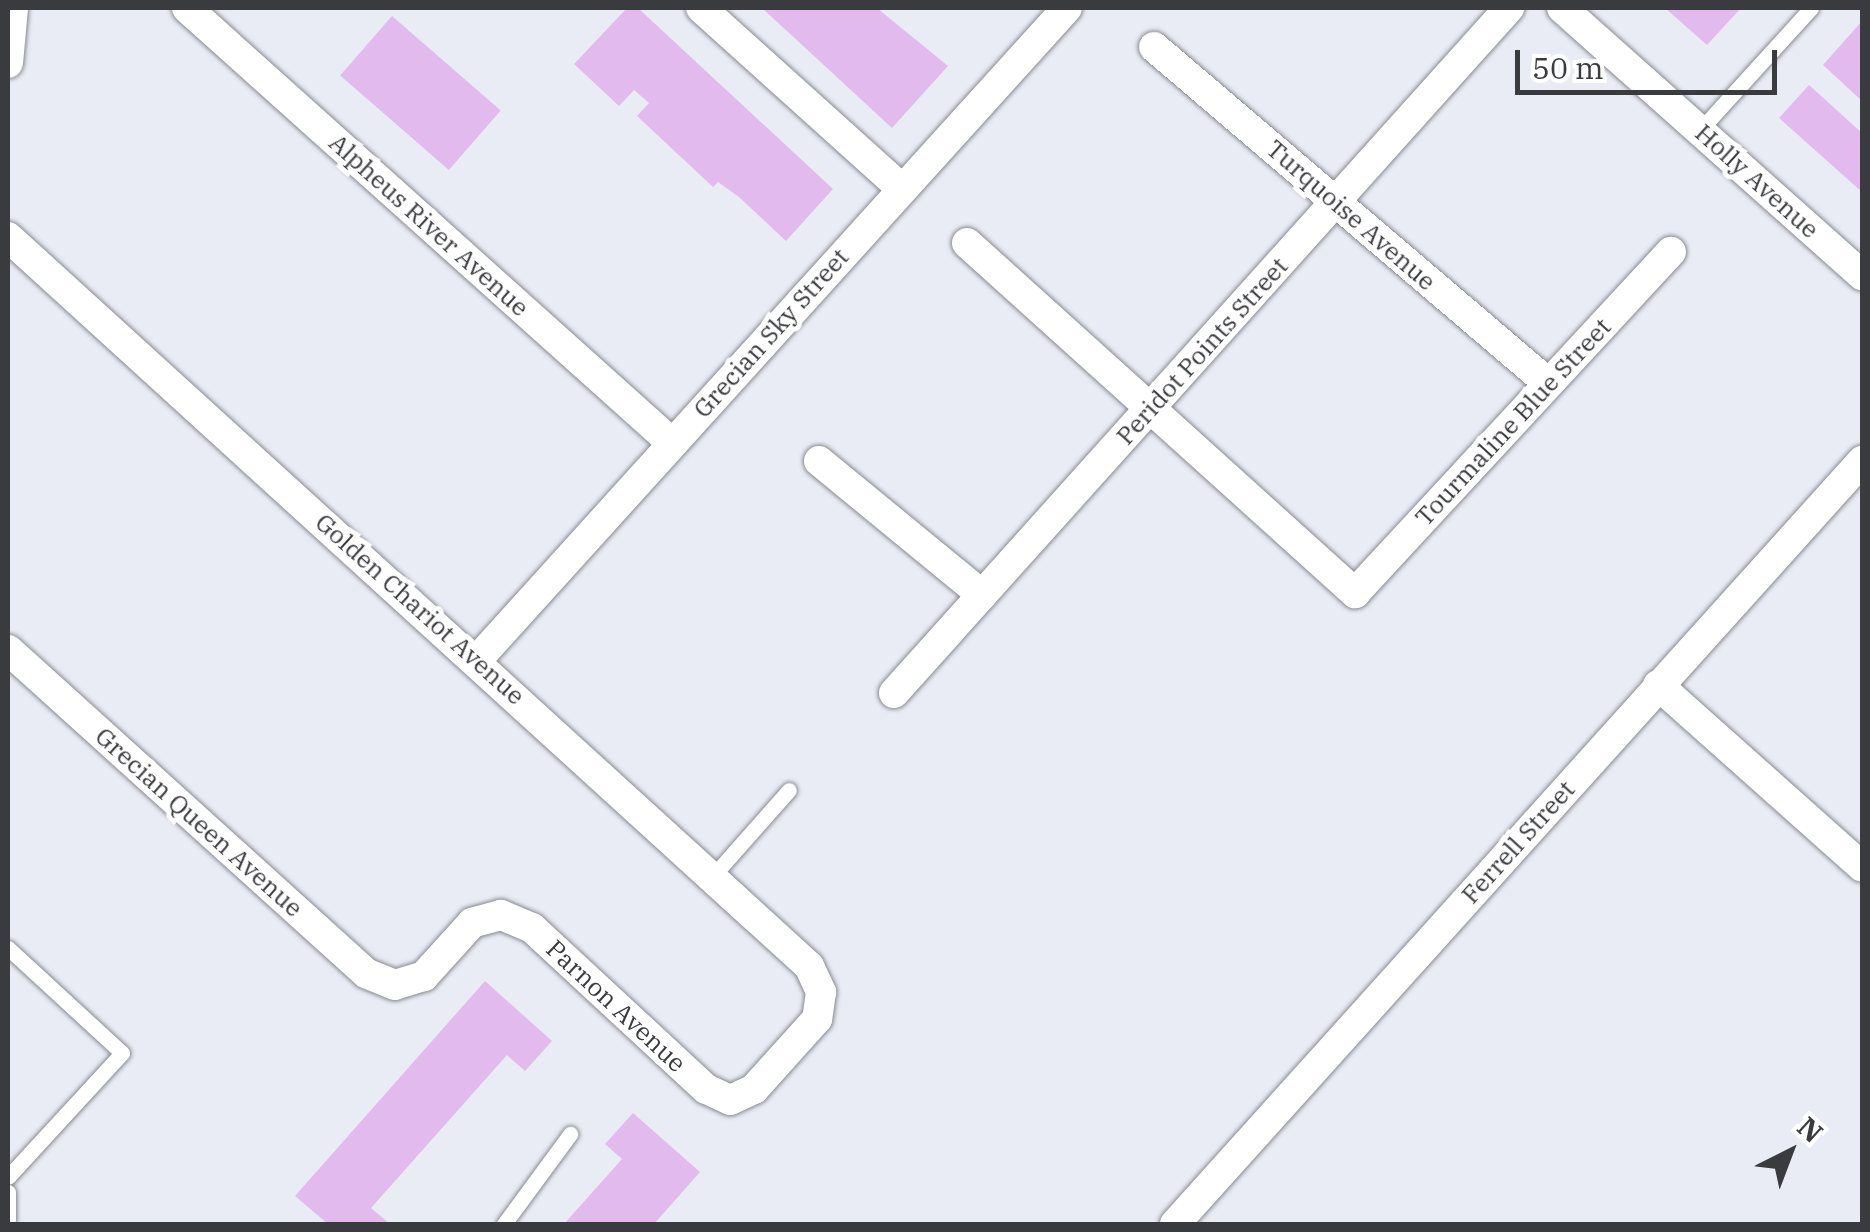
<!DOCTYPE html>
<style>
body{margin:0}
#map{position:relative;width:1870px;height:1232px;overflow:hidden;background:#eaecf5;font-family:"IBM Plex Serif",serif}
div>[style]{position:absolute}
.building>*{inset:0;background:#e3baee;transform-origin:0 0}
.roads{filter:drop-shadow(0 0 2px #888a91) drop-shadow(0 0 2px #888a91)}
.lane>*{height:15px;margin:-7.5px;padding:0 7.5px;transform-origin:7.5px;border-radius:7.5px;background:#fff}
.street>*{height:30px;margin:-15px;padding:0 15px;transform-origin:15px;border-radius:15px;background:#fff}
span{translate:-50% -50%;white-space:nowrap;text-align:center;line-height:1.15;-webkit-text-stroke:10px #fff;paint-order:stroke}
.street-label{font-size:25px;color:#3a3b3e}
.frame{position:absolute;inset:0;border:10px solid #3a3b3e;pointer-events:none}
.north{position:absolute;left:1740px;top:1102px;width:100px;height:100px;-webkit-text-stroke:8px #fff;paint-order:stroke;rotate:42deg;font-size:28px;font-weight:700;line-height:40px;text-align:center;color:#3a3b3e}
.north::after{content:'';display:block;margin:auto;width:35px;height:45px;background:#3a3b3e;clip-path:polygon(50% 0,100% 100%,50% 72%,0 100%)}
.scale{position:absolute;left:1515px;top:50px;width:262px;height:45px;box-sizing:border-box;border:5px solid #3a3b3e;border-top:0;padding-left:12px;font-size:30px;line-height:35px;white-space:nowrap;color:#3a3b3e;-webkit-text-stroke:8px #fff;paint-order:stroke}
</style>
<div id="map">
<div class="building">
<div style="clip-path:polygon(627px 8px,638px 8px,833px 189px,786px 241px,739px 197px,718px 182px,713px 187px,637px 116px,649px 103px,634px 90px,619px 106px,574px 64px)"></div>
<div style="clip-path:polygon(762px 8px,877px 8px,948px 66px,892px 128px)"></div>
<div style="clip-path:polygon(1665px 8px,1741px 8px,1707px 45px)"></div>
<div style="left:392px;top:16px;width:144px;height:79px;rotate:41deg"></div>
<div style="clip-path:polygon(1862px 21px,1862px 101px,1823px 65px)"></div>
<div style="clip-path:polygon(1809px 85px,1862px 133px,1862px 192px,1779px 118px)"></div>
<div style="clip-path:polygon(485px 981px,552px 1041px,525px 1071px,507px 1055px,371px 1208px,390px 1224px,328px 1224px,295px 1196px)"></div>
<div style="clip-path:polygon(633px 1113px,700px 1172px,654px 1224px,564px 1224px,622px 1159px,605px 1144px)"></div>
</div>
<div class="roads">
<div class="lane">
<div style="left:1700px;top:130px;width:165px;rotate:-47.7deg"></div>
<div style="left:712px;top:877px;width:116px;rotate:-48.5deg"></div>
<div style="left:8px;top:948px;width:155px;rotate:42.6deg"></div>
<div style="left:122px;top:1053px;width:168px;rotate:132.6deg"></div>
<div style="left:8px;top:1192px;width:28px;rotate:90deg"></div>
<div style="left:504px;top:1224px;width:112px;rotate:-53.7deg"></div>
</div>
<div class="street">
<div style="left:187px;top:8px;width:651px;rotate:41.89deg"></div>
<div style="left:701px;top:8px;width:270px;rotate:42deg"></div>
<div style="left:1562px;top:8px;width:402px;rotate:41.7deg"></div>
<div style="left:1154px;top:47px;width:518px;rotate:40.46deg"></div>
<div style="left:8px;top:63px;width:55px;rotate:-84.8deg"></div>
<div style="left:8px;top:237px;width:1083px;rotate:42.31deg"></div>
<div style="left:809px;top:966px;width:29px;rotate:65deg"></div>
<div style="left:821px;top:992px;width:27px;rotate:98deg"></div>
<div style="left:817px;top:1019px;width:94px;rotate:132deg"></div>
<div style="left:754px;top:1089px;width:26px;rotate:155deg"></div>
<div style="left:730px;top:1100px;width:26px;rotate:-155deg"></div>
<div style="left:706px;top:1089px;width:237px;rotate:-137.2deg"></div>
<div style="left:532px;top:928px;width:34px;rotate:-157deg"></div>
<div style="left:501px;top:915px;width:30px;rotate:165deg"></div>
<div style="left:472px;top:923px;width:72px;rotate:132.2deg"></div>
<div style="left:424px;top:976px;width:30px;rotate:163deg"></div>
<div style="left:395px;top:985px;width:31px;rotate:-158deg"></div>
<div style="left:366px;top:973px;width:482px;rotate:-137.9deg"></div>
<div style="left:967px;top:243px;width:523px;rotate:42.05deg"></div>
<div style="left:1355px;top:593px;width:465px;rotate:-47.2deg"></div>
<div style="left:819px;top:461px;width:211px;rotate:39.4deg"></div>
<div style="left:477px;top:660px;width:879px;rotate:-47.86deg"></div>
<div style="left:1658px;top:685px;width:273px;rotate:41.7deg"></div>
<div style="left:894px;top:693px;width:921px;rotate:-48.08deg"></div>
<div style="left:1175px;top:1224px;width:1027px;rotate:-48deg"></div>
</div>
</div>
<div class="street-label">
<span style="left:1757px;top:181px;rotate:42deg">Holly Avenue</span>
<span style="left:1351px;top:215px;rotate:41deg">Turquoise Avenue</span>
<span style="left:429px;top:225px;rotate:42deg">Alpheus River Avenue</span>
<span style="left:771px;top:333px;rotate:-48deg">Grecian Sky Street</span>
<span style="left:1202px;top:351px;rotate:-48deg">Peridot Points Street</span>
<span style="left:1513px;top:422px;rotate:-47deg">Tourmaline Blue Street</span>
<span style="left:420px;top:609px;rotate:42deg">Golden Chariot Avenue</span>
<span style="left:199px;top:822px;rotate:42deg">Grecian Queen Avenue</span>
<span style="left:1518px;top:842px;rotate:-48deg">Ferrell Street</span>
<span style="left:616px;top:1006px;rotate:43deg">Parnon Avenue</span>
</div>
<div class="frame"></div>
<div class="north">N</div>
<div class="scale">50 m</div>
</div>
